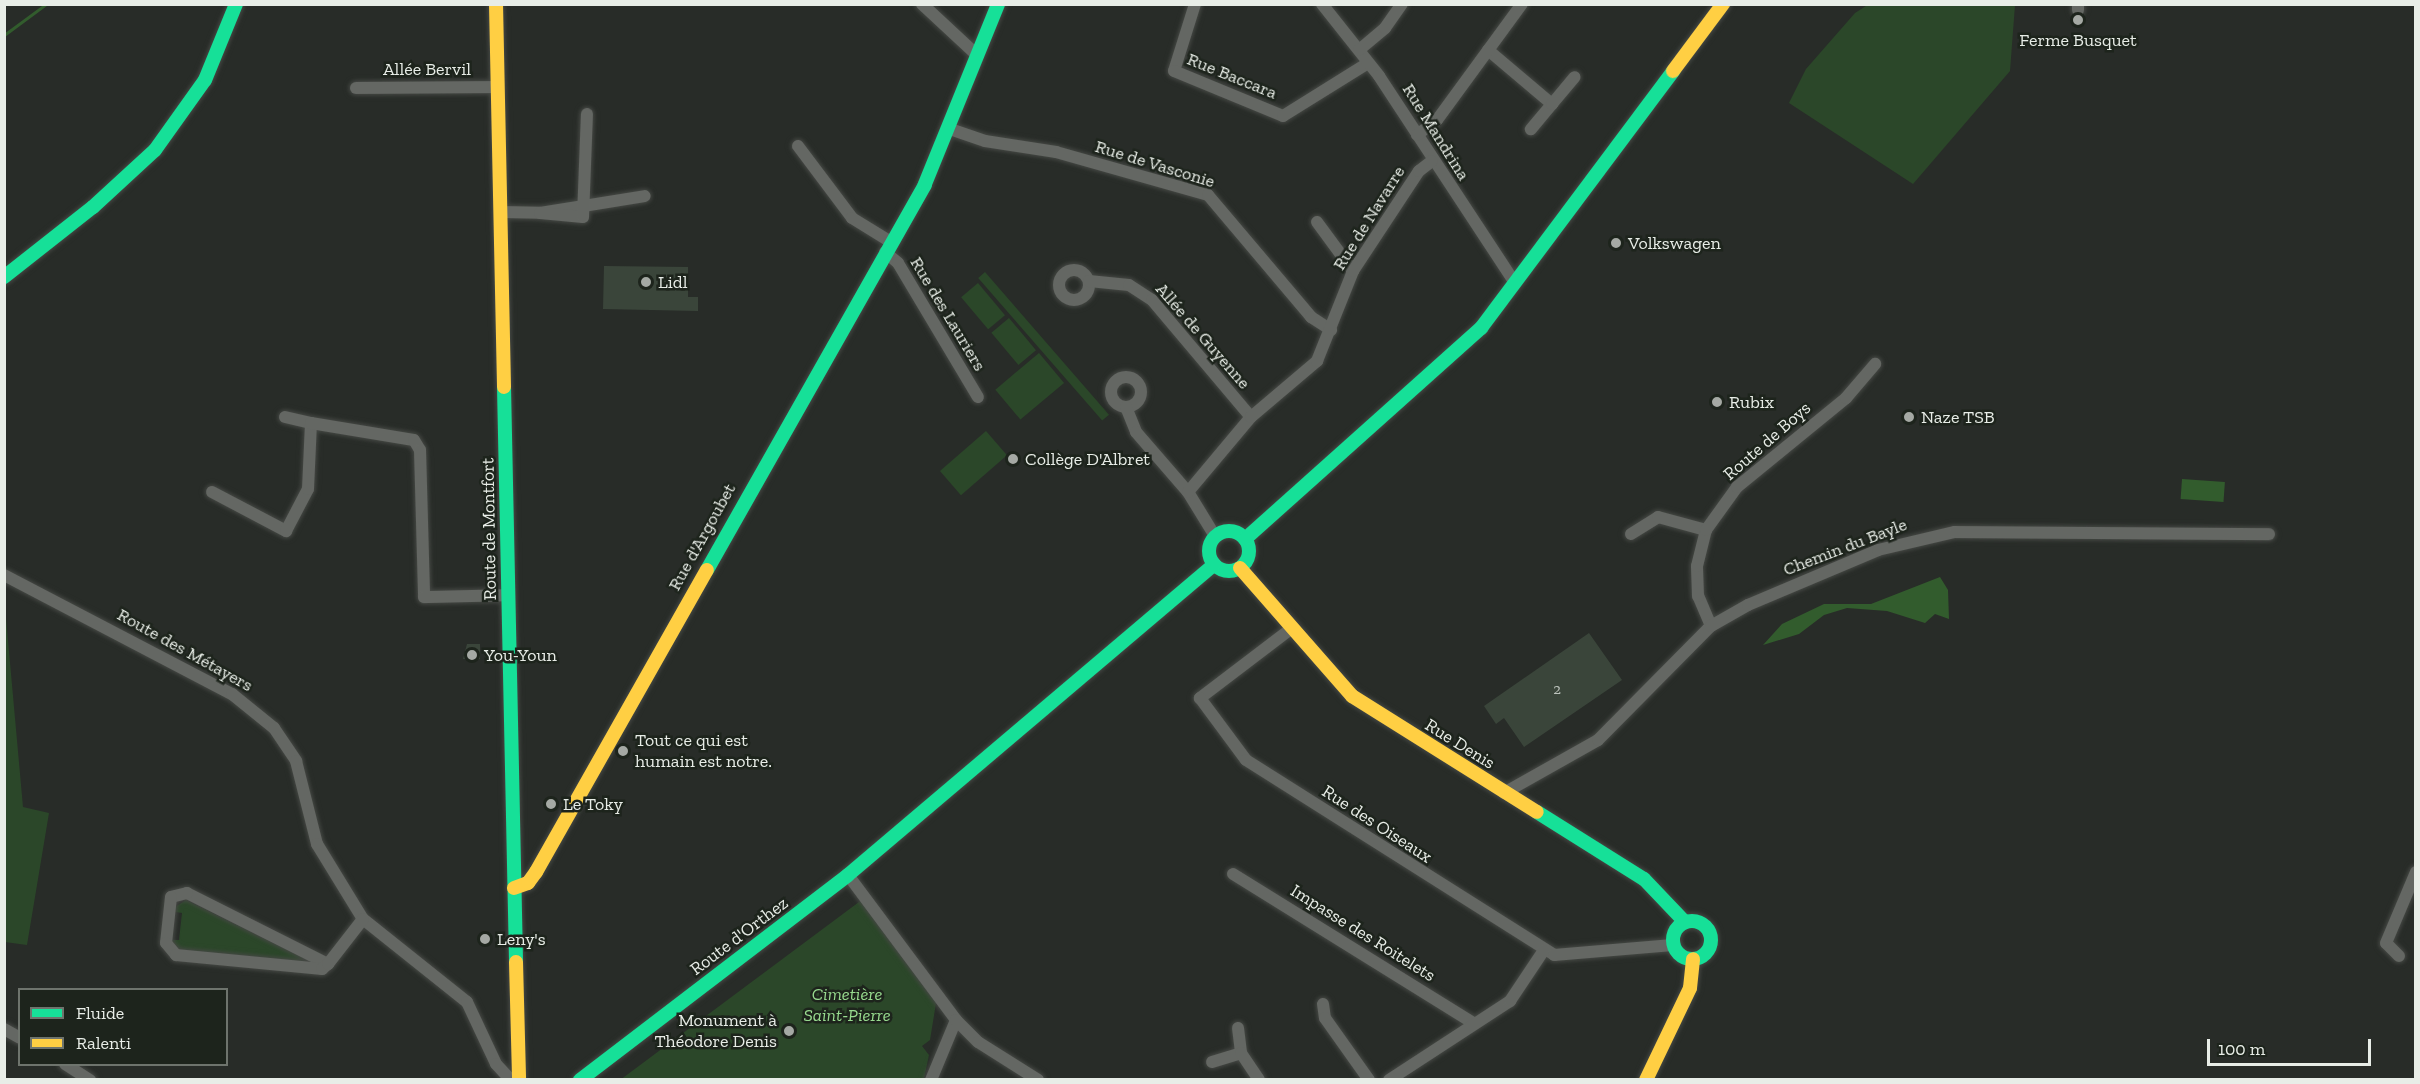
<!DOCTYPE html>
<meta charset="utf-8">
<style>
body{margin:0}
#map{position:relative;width:2420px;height:1084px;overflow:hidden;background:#282c28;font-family:"Zilla Slab",serif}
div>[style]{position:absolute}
.green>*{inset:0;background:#2b4729;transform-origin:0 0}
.water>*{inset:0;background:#325c2d;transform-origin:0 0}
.stream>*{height:3px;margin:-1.5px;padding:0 1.5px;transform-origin:1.5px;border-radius:1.5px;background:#325c2d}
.building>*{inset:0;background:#3a453a}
.roads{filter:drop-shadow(0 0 2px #454844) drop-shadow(0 0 2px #454844)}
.street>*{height:12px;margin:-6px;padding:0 6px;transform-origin:6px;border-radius:6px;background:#646763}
.street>.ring{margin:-6px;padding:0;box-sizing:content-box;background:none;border:12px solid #646763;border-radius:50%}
.fast>*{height:14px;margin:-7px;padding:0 7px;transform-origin:7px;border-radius:7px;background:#16e098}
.fast>.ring{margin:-7px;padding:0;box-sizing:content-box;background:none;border:14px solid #16e098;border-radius:50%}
.slow>*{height:14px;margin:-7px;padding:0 7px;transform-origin:7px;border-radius:7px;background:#ffcf43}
.dots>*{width:16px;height:16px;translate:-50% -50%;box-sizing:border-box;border:3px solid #1d241c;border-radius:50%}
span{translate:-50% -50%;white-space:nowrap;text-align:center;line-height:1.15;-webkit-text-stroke:5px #1d241c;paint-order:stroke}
.number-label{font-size:15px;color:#bcc3bc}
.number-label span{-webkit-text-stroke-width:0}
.poi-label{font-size:18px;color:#e8ede7}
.left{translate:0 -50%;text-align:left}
.right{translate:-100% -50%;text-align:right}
.street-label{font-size:18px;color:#e8ede7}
.park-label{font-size:18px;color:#98db8f;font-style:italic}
.frame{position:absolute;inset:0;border:6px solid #e8ede7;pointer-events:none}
.legend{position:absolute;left:18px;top:988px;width:210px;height:78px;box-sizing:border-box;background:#1d241c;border:2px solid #6e746d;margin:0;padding:8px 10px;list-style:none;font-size:18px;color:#e8ede7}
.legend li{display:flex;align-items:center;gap:12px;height:30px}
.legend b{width:30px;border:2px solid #6e746d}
.scale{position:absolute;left:2207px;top:1039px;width:164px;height:27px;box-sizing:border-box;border:3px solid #e8ede7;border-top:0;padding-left:8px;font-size:18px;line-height:21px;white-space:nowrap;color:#e8ede7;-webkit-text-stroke:4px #1d241c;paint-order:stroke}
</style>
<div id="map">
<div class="green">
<div style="clip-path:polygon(1869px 4px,2015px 5px,2010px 71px,1913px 184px,1789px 103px,1806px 69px,1855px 13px)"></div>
<div style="left:985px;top:272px;width:189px;height:9px;rotate:49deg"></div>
<div style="left:978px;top:283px;width:42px;height:22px;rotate:50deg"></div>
<div style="left:1009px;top:318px;width:42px;height:23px;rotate:50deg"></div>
<div style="left:1039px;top:353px;width:39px;height:57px;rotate:50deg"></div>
<div style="left:986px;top:431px;width:32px;height:61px;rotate:49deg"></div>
<div style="clip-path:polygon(4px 596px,23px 807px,49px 813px,27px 945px,5px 942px)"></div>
<div style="clip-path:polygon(863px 899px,937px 997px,930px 1040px,922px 1046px,929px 1055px,924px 1079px,620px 1080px)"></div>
<div style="clip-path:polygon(186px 900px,305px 959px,306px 962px,178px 951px,171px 940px,179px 940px,182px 913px,175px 912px,175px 907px)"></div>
</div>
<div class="water">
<div style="left:2182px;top:479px;width:43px;height:20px;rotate:4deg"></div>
<div style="clip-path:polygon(1940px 577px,1948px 590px,1949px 619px,1935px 614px,1925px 623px,1887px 611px,1847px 608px,1824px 615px,1799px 634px,1763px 645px,1782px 624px,1824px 604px,1871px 604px)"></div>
</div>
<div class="stream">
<div style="left:4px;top:35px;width:52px;rotate:-36.4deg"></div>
</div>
<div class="building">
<div style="clip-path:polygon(604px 266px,688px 267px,688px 297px,698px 297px,698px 311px,603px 309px)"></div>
<div style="clip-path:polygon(1589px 633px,1622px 680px,1524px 747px,1504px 718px,1496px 724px,1484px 706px)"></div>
<div style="clip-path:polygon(467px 644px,480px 644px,480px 659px,463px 659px)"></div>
</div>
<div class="roads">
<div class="street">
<div style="left:922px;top:4px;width:76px;rotate:42.9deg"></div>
<div style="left:1195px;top:4px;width:70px;rotate:107.4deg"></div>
<div style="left:1174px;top:71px;width:118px;rotate:22.4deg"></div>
<div style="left:1283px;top:116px;width:100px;rotate:-31.9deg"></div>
<div style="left:1322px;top:4px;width:92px;rotate:51.6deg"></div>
<div style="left:1379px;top:76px;width:248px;rotate:56.7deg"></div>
<div style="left:2078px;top:10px;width:6px;rotate:-90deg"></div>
<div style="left:1359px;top:50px;width:34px;rotate:-40deg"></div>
<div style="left:1385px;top:28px;width:29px;rotate:-55deg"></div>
<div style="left:1488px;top:50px;width:84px;rotate:40.2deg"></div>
<div style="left:1552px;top:104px;width:33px;rotate:130deg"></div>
<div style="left:356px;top:88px;width:142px;rotate:-0.4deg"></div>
<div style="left:1552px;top:104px;width:35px;rotate:-50deg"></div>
<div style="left:950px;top:129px;width:37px;rotate:19deg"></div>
<div style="left:985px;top:141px;width:72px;rotate:8.8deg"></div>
<div style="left:1056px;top:152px;width:158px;rotate:15.8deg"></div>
<div style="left:1208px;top:195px;width:160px;rotate:49.8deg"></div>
<div style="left:1311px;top:317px;width:24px;rotate:33deg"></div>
<div style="left:1417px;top:135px;width:25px;rotate:-37deg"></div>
<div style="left:1437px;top:120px;width:144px;rotate:-53.8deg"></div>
<div style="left:798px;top:146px;width:90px;rotate:53.1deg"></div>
<div style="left:852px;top:218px;width:46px;rotate:31.6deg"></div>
<div style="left:501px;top:212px;width:39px;rotate:1deg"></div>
<div style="left:540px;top:213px;width:106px;rotate:-9.2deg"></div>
<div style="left:540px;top:213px;width:43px;rotate:5.3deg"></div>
<div style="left:583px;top:217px;width:103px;rotate:-87.8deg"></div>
<div style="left:1317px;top:222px;width:61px;rotate:53.7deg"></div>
<div style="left:885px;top:252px;width:17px;rotate:40deg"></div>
<div style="left:898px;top:263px;width:156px;rotate:59.2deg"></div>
<div class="ring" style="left:1059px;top:270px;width:18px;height:18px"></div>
<div style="left:1089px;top:281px;width:40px;rotate:5.7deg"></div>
<div style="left:1129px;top:285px;width:27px;rotate:33deg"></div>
<div style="left:1152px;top:300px;width:153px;rotate:49.8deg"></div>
<div class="ring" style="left:1111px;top:377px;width:18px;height:18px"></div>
<div style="left:1126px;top:407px;width:27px;rotate:68deg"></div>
<div style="left:1136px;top:432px;width:79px;rotate:49.1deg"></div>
<div style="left:1188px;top:492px;width:52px;rotate:58.5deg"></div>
<div style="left:285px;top:417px;width:27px;rotate:13deg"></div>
<div style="left:212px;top:492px;width:84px;rotate:27.8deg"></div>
<div style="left:286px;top:531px;width:47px;rotate:-62.4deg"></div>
<div style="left:308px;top:489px;width:66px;rotate:-87.4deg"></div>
<div style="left:311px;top:423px;width:104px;rotate:9.4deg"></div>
<div style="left:414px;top:440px;width:12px;rotate:59deg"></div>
<div style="left:420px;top:450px;width:147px;rotate:88.4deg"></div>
<div style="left:424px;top:597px;width:85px;rotate:-1.3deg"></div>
<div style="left:1188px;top:492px;width:98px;rotate:-50deg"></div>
<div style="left:1251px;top:417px;width:87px;rotate:-40.3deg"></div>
<div style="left:1317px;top:361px;width:97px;rotate:-68.2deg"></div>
<div style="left:1353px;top:271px;width:120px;rotate:-56.6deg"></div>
<div style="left:1419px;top:171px;width:16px;rotate:-38deg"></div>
<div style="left:1631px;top:534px;width:32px;rotate:-32deg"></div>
<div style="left:1658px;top:517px;width:50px;rotate:15.2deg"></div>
<div style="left:4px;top:575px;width:257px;rotate:27.6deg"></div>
<div style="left:232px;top:694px;width:54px;rotate:39deg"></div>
<div style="left:274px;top:728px;width:40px;rotate:56deg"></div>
<div style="left:296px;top:761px;width:86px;rotate:75.8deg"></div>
<div style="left:317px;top:844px;width:88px;rotate:58.5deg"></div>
<div style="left:363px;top:919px;width:133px;rotate:38.6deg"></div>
<div style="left:467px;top:1002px;width:68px;rotate:64.9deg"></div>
<div style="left:496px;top:1064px;width:22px;rotate:47deg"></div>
<div style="left:1711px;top:626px;width:33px;rotate:-113deg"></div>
<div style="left:1698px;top:596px;width:30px;rotate:-92deg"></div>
<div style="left:1697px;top:566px;width:37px;rotate:-76deg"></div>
<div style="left:1706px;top:530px;width:53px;rotate:-54.2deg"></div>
<div style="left:1737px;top:487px;width:141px;rotate:-39.2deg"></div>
<div style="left:1846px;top:398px;width:45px;rotate:-49.5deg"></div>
<div style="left:1292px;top:628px;width:116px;rotate:142.7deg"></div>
<div style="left:1200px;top:698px;width:77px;rotate:53.4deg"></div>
<div style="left:1246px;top:760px;width:365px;rotate:32.3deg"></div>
<div style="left:1554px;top:955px;width:119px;rotate:-4.8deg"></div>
<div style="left:1504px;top:793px;width:108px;rotate:-29.4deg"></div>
<div style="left:1598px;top:740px;width:161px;rotate:-45.3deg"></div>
<div style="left:1711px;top:626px;width:43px;rotate:-29.6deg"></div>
<div style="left:1748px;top:605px;width:141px;rotate:-22.9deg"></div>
<div style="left:1878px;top:550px;width:79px;rotate:-13.2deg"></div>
<div style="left:1955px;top:532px;width:314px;rotate:0.4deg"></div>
<div style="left:1233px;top:874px;width:282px;rotate:31.8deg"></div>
<div style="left:848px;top:875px;width:181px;rotate:53.3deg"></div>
<div style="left:956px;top:1020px;width:65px;rotate:112.6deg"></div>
<div style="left:2399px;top:956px;width:18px;rotate:-135deg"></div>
<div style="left:2386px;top:943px;width:77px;rotate:-67.1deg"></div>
<div style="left:328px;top:964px;width:158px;rotate:-153.3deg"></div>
<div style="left:187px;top:893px;width:16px;rotate:166deg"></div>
<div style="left:171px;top:897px;width:46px;rotate:96.2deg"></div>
<div style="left:166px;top:943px;width:16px;rotate:50deg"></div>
<div style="left:176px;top:955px;width:147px;rotate:5.5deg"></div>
<div style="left:322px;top:969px;width:8px;rotate:-40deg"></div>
<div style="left:328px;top:964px;width:57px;rotate:-52.1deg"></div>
<div style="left:1323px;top:1004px;width:14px;rotate:82deg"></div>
<div style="left:1325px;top:1018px;width:76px;rotate:54.6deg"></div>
<div style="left:956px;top:1020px;width:31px;rotate:45deg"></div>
<div style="left:978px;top:1042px;width:71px;rotate:32.3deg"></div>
<div style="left:1238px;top:1028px;width:25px;rotate:83deg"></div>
<div style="left:4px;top:1029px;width:18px;rotate:29deg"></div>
<div style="left:1212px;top:1062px;width:30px;rotate:-17deg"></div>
<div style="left:1241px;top:1053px;width:32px;rotate:56deg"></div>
<div style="left:65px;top:1064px;width:30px;rotate:33deg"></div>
<div style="left:1389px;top:1080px;width:145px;rotate:-33.1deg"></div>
<div style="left:1510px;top:1001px;width:61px;rotate:-56.3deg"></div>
</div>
<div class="fast">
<div style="left:4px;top:277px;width:113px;rotate:-38.2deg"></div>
<div style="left:93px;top:207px;width:84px;rotate:-42.6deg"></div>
<div style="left:155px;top:150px;width:86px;rotate:-54.5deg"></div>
<div style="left:205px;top:80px;width:82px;rotate:-67.8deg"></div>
<div style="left:504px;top:387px;width:575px;rotate:88.8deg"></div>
<div class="ring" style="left:1209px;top:531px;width:26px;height:26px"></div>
<div style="left:1245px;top:539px;width:317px;rotate:-41.8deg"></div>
<div style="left:1481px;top:328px;width:321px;rotate:-53.2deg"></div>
<div style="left:707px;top:570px;width:443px;rotate:-60.5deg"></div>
<div style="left:925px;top:184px;width:194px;rotate:-67.9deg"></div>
<div style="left:1537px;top:812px;width:126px;rotate:32.1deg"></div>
<div style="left:1644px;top:879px;width:59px;rotate:46.4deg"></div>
<div class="ring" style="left:1673px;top:921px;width:24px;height:24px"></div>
<div style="left:580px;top:1080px;width:337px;rotate:-37.4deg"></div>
<div style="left:848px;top:875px;width:480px;rotate:-40.3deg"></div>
</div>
<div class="slow">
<div style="left:496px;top:4px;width:383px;rotate:88.8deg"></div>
<div style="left:1673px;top:71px;width:84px;rotate:-53.3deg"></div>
<div style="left:1240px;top:568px;width:170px;rotate:48.8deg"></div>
<div style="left:1352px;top:696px;width:218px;rotate:32.1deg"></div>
<div style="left:514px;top:888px;width:15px;rotate:-20deg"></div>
<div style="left:528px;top:883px;width:14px;rotate:-54deg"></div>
<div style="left:536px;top:872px;width:347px;rotate:-60.5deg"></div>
<div style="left:516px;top:962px;width:118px;rotate:88.5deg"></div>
<div style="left:1646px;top:1080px;width:102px;rotate:-64.4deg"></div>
<div style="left:1690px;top:988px;width:29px;rotate:-84deg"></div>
</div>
</div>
<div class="dots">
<div style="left:2078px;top:20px;background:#a5a9a4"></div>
<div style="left:1616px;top:243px;background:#a5a9a4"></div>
<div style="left:646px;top:282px;background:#a5a9a4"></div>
<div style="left:1717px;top:402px;background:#a5a9a4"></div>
<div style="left:1909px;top:417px;background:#a5a9a4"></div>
<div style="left:1013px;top:459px;background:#a5a9a4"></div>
<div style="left:472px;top:655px;background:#a5a9a4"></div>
<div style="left:623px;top:751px;background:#a5a9a4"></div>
<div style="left:551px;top:804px;background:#a5a9a4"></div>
<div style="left:485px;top:939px;background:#a5a9a4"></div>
<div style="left:789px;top:1031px;background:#a5a9a4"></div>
</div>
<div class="number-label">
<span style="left:1557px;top:690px">2</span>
</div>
<div class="poi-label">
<span style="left:2078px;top:40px">Ferme Busquet</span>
<span class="left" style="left:1628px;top:243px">Volkswagen</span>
<span class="left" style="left:658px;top:282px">Lidl</span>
<span class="left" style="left:1729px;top:402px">Rubix</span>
<span class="left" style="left:1921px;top:417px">Naze TSB</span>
<span class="left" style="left:1025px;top:459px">Collège D'Albret</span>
<span class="left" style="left:484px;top:655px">You-Youn</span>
<span class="left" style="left:635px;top:751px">Tout ce qui est<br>humain est notre.</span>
<span class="left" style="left:563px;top:804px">Le Toky</span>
<span class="left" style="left:497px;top:939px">Leny's</span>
<span class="right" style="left:777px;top:1031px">Monument à<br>Théodore Denis</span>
</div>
<div class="street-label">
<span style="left:427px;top:69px">Allée Bervil</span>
<span style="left:1232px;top:76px;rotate:22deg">Rue Baccara</span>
<span style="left:1436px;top:132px;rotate:58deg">Rue Mandrina</span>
<span style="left:1155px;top:164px;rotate:17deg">Rue de Vasconie</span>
<span style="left:1369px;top:218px;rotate:-58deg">Rue de Navarre</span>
<span style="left:948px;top:314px;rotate:59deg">Rue des Lauriers</span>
<span style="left:1203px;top:336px;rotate:49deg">Allée de Guyenne</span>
<span style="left:1767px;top:441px;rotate:-41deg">Route de Boys</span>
<span style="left:489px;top:529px;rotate:-91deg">Route de Montfort</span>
<span style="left:702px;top:537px;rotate:-61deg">Rue d'Argoubet</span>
<span style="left:1845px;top:547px;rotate:-21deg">Chemin du Bayle</span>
<span style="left:185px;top:650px;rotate:29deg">Route des Métayers</span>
<span style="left:1460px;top:744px;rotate:32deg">Rue Denis</span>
<span style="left:1377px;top:824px;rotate:33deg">Rue des Oiseaux</span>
<span style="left:1363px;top:933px;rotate:32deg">Impasse des Roitelets</span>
<span style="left:739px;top:936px;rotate:-37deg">Route d'Orthez</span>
</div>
<div class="park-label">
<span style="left:847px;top:1005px">Cimetière<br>Saint-Pierre</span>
</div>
<div class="frame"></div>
<ul class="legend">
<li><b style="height:8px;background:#16e098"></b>Fluide</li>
<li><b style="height:8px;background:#ffcf43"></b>Ralenti</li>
</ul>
<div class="scale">100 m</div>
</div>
